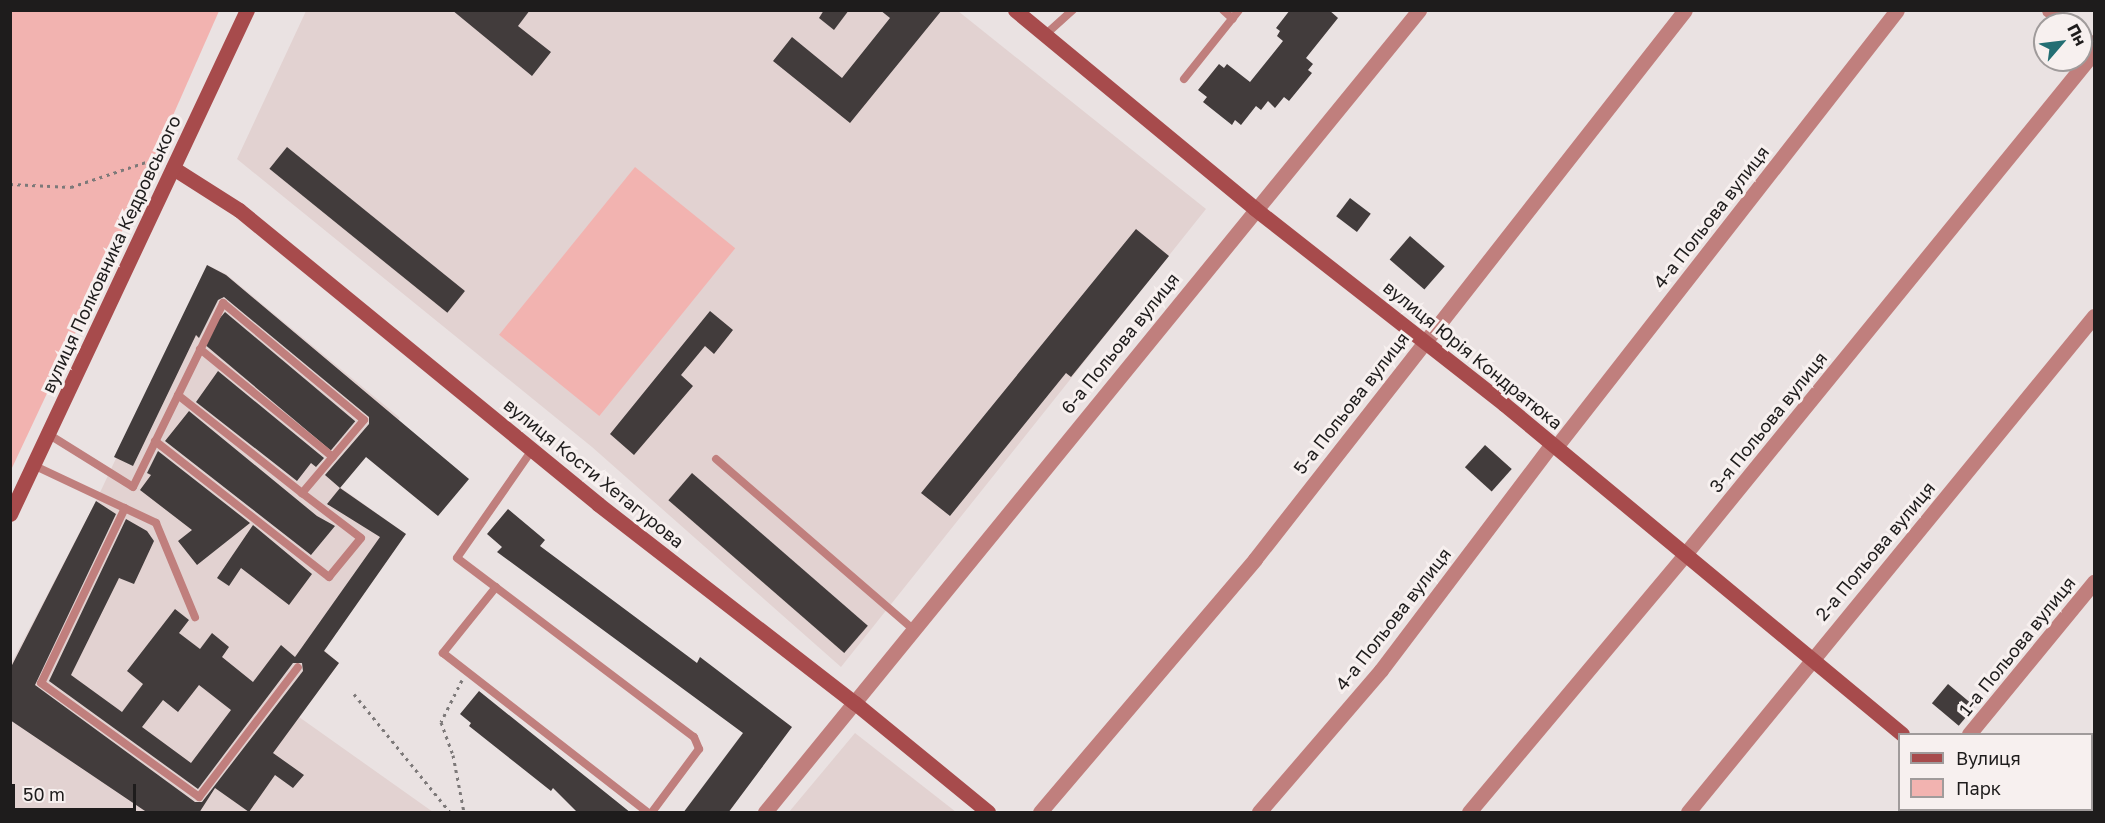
<!DOCTYPE html>
<meta charset="utf-8">
<style>
body{margin:0}
#map{position:relative;width:2105px;height:823px;overflow:hidden;background:#eae2e2;font-family:"Golos Text",sans-serif}
div>[style]{position:absolute}
.built>*{inset:0;background:#e2d2d1}
.green>*{inset:0;background:#f2b3b0;transform-origin:0 0}
.building>*{inset:0;background:#423c3c;transform-origin:0 0}
.path>*{height:3px;margin-top:-1.5px;transform-origin:0;background:repeating-linear-gradient(90deg,#7d7979 0 3px,transparent 0 7.5px)}
.lane>*{height:8px;margin:-4px;padding:0 4px;transform-origin:4px;border-radius:4px;background:#c07f7d}
.street>*{height:15px;margin:-7.5px;padding:0 7.5px;transform-origin:7.5px;border-radius:7.5px;background:#c07f7d}
.secondary>*{height:15px;margin:-7.5px;padding:0 7.5px;transform-origin:7.5px;border-radius:7.5px;background:#a74b4c}
span{translate:-50% -50%;white-space:nowrap;text-align:center;line-height:1.15;-webkit-text-stroke:6px #f7f0ef;paint-order:stroke}
.street-label{font-size:18px;color:#1e1c1c}
.frame{position:absolute;inset:0;border:12px solid #1e1c1c;pointer-events:none}
.legend{position:absolute;left:1898px;top:733px;width:195px;height:78px;box-sizing:border-box;background:#f7f0ef;border:2px solid #a09b9b;margin:0;padding:8px 10px;list-style:none;font-size:18px;color:#1e1c1c}
.legend li{display:flex;align-items:center;gap:12px;height:30px}
.legend b{width:30px;border:2px solid #a09b9b}
.north{position:absolute;left:2033px;top:12px;width:60px;height:60px;box-sizing:border-box;background:#f7f0ef;border:2px solid #a09b9b;border-radius:50%;rotate:62deg;font-size:16px;font-weight:700;line-height:24px;text-align:center;color:#1e1c1c}
.north::after{content:'';display:block;margin:auto;width:21px;height:27px;background:#236e73;clip-path:polygon(50% 0,100% 100%,50% 72%,0 100%)}
.scale{position:absolute;left:12px;top:784px;width:124px;height:27px;box-sizing:border-box;border:3px solid #1e1c1c;border-top:0;padding-left:8px;font-size:18px;line-height:21px;white-space:nowrap;color:#1e1c1c;-webkit-text-stroke:4px #f7f0ef;paint-order:stroke}
</style>
<div id="map">
<div class="built">
<div style="clip-path:polygon(306px 11px,958px 11px,1206px 209px,841px 667px,592px 447px,237px 159px)"></div>
<div style="clip-path:polygon(207px 265px,226px 274px,400px 418px,340px 487px,406px 534px,324px 650px,339px 663px,299px 717px,433px 812px,11px 812px,11px 664px,96px 501px)"></div>
<div style="clip-path:polygon(855px 733px,956px 812px,789px 812px)"></div>
</div>
<div class="green">
<div style="clip-path:polygon(11px 10px,219px 11px,104px 272px,11px 470px)"></div>
<div style="left:635px;top:167px;width:129px;height:216px;rotate:39deg"></div>
</div>
<div class="building">
<div style="clip-path:polygon(452px 10px,530px 10px,518px 26px,551px 52px,532px 76px)"></div>
<div style="clip-path:polygon(824px 10px,849px 10px,834px 30px,819px 18px)"></div>
<div style="clip-path:polygon(880px 10px,942px 10px,850px 123px,773px 61px,792px 37px,842px 78px,890px 18px)"></div>
<div style="clip-path:polygon(1290px 10px,1329px 10px,1338px 18px,1306px 58px,1313px 64px,1308px 70px,1312px 73px,1289px 101px,1284px 97px,1275px 108px,1268px 101px,1261px 110px,1256px 106px,1241px 125px,1235px 120px,1232px 125px,1203px 102px,1207px 97px,1198px 90px,1219px 64px,1224px 68px,1227px 64px,1250px 82px,1283px 41px,1277px 36px,1280px 31px,1276px 28px)"></div>
<div style="left:287px;top:147px;width:229px;height:28px;rotate:39deg"></div>
<div style="left:1350px;top:198px;width:26px;height:23px;rotate:37deg"></div>
<div style="clip-path:polygon(1136px 229px,1169px 256px,1071px 377px,1066px 373px,950px 516px,921px 493px)"></div>
<div style="left:1410px;top:236px;width:46px;height:31px;rotate:41deg"></div>
<div style="clip-path:polygon(207px 265px,226px 275px,469px 479px,438px 516px,366px 457px,340px 488px,325px 475px,369px 424px,369px 417px,224px 297px,218px 300px,199px 338px,196px 335px,133px 466px,114px 457px)"></div>
<div style="clip-path:polygon(710px 311px,733px 330px,714px 354px,705px 346px,681px 375px,693px 386px,634px 455px,610px 434px)"></div>
<div style="left:225px;top:312px;width:170px;height:38px;rotate:40deg"></div>
<div style="clip-path:polygon(218px 371px,324px 458px,316px 467px,311px 463px,297px 481px,196px 402px)"></div>
<div style="clip-path:polygon(189px 411px,317px 516px,335px 526px,311px 555px,165px 441px)"></div>
<div style="left:1485px;top:445px;width:36px;height:30px;rotate:42deg"></div>
<div style="clip-path:polygon(158px 451px,250px 523px,197px 565px,178px 541px,192px 530px,140px 490px,151px 475px,147px 473px)"></div>
<div style="left:692px;top:473px;width:233px;height:36px;rotate:41deg"></div>
<div style="clip-path:polygon(evenodd,340px 488px,406px 534px,324px 651px,339px 663px,273px 753px,304px 775px,293px 788px,275px 775px,249px 812px,215px 788px,199px 813px,148px 813px,10px 720px,10px 669px,96px 501px,116px 514px,35px 685px,195px 802px,202px 802px,303px 671px,302px 663px,293px 663px,198px 789px,49px 681px,126px 519px,147px 531px,154px 541px,134px 584px,119px 578px,71px 675px,122px 712px,143px 684px,127px 671px,175px 609px,189px 620px,179px 633px,200px 649px,212px 633px,229px 647px,222px 657px,253px 682px,281px 645px,295px 657px,380px 537px,327px 504px,340px 488px,199px 685px,231px 710px,191px 763px,142px 727px,163px 700px,178px 712px,199px 685px)"></div>
<div style="clip-path:polygon(508px 509px,545px 540px,540px 546px,697px 663px,700px 657px,792px 727px,728px 813px,683px 813px,743px 733px,497px 552px,502px 547px,487px 534px)"></div>
<div style="clip-path:polygon(253px 525px,312px 574px,289px 605px,241px 568px,229px 586px,217px 578px)"></div>
<div style="left:1948px;top:684px;width:35px;height:25px;rotate:40deg"></div>
<div style="clip-path:polygon(479px 691px,631px 813px,578px 813px,553px 788px,551px 791px,469px 726px,471px 723px,460px 714px)"></div>
</div>
<div class="path">
<div style="left:10px;top:184px;width:61px;rotate:2.8deg"></div>
<div style="left:71px;top:187px;width:89px;rotate:-18.4deg"></div>
<div style="left:155px;top:159px;width:7px;rotate:27deg"></div>
<div style="left:462px;top:680px;width:47px;rotate:116.6deg"></div>
<div style="left:441px;top:722px;width:35px;rotate:70deg"></div>
<div style="left:453px;top:755px;width:58px;rotate:79.1deg"></div>
<div style="left:354px;top:694px;width:152px;rotate:50.9deg"></div>
</div>
<div class="lane">
<div style="left:1223px;top:10px;width:13px;rotate:42deg"></div>
<div style="left:1045px;top:35px;width:38px;rotate:-42deg"></div>
<div style="left:1184px;top:79px;width:88px;rotate:-51.4deg"></div>
<div style="left:200px;top:349px;width:171px;rotate:39.1deg"></div>
<div style="left:48px;top:434px;width:100px;rotate:31.9deg"></div>
<div style="left:133px;top:487px;width:205px;rotate:-63.9deg"></div>
<div style="left:223px;top:303px;width:183px;rotate:39.7deg"></div>
<div style="left:364px;top:420px;width:96px;rotate:130.3deg"></div>
<div style="left:302px;top:493px;width:158px;rotate:-141.7deg"></div>
<div style="left:155px;top:441px;width:221px;rotate:38deg"></div>
<div style="left:329px;top:577px;width:50px;rotate:-50.6deg"></div>
<div style="left:361px;top:538px;width:74px;rotate:-142.7deg"></div>
<div style="left:532px;top:450px;width:131px;rotate:124.8deg"></div>
<div style="left:457px;top:558px;width:297px;rotate:37.1deg"></div>
<div style="left:694px;top:737px;width:13px;rotate:67deg"></div>
<div style="left:699px;top:749px;width:79px;rotate:126.7deg"></div>
<div style="left:716px;top:459px;width:262px;rotate:40.8deg"></div>
<div style="left:33px;top:465px;width:136px;rotate:25.2deg"></div>
<div style="left:156px;top:523px;width:102px;rotate:67.5deg"></div>
<div style="left:125px;top:508px;width:194px;rotate:115.6deg"></div>
<div style="left:41px;top:683px;width:195px;rotate:35.8deg"></div>
<div style="left:199px;top:797px;width:163px;rotate:-52.7deg"></div>
<div style="left:496px;top:587px;width:85px;rotate:128.8deg"></div>
<div style="left:443px;top:653px;width:259px;rotate:37.9deg"></div>
</div>
<div class="street">
<div style="left:2049px;top:10px;width:24px;rotate:36deg"></div>
<div style="left:2081px;top:34px;width:19px;rotate:47deg"></div>
<div style="left:1556px;top:447px;width:554px;rotate:-52.03deg"></div>
<div style="left:1969px;top:734px;width:197px;rotate:-50.6deg"></div>
<div style="left:765px;top:812px;width:1035px;rotate:-50.8deg"></div>
<div style="left:1040px;top:812px;width:332px;rotate:-49.6deg"></div>
<div style="left:1255px;top:559px;width:697px;rotate:-51.93deg"></div>
<div style="left:1259px;top:812px;width:187px;rotate:-49.3deg"></div>
<div style="left:1381px;top:670px;width:283px;rotate:-52.9deg"></div>
<div style="left:1469px;top:812px;width:338px;rotate:-50deg"></div>
<div style="left:1686px;top:553px;width:646px;rotate:-50.84deg"></div>
<div style="left:1688px;top:812px;width:641px;rotate:-50.7deg"></div>
<div style="left:1905px;top:812px;width:4px;rotate:-34deg"></div>
</div>
<div class="secondary">
<div style="left:1015px;top:10px;width:310px;rotate:39.6deg"></div>
<div style="left:1254px;top:208px;width:318px;rotate:38.1deg"></div>
<div style="left:1504px;top:404px;width:517px;rotate:39.66deg"></div>
<div style="left:173px;top:168px;width:78px;rotate:32.5deg"></div>
<div style="left:239px;top:210px;width:464px;rotate:39.3deg"></div>
<div style="left:598px;top:504px;width:325px;rotate:37.8deg"></div>
<div style="left:855px;top:703px;width:172px;rotate:39.3deg"></div>
<div style="left:10px;top:514px;width:557px;rotate:-64.82deg"></div>
<div style="left:1992px;top:810px;width:4px;rotate:27deg"></div>
</div>
<div class="street-label">
<span style="left:1711px;top:217px;rotate:-52deg">4-а Польова вулиця</span>
<span style="left:111px;top:254px;rotate:-65deg">вулиця Полковника Кедровського</span>
<span style="left:1120px;top:343px;rotate:-51deg">6-а Польова вулиця</span>
<span style="left:1473px;top:355px;rotate:39deg">вулиця Юрія Кондратюка</span>
<span style="left:1351px;top:403px;rotate:-52deg">5-а Польова вулиця</span>
<span style="left:1768px;top:422px;rotate:-51deg">3-я Польова вулиця</span>
<span style="left:594px;top:473px;rotate:39deg">вулиця Кости Хетагурова</span>
<span style="left:1875px;top:551px;rotate:-50deg">2-а Польова вулиця</span>
<span style="left:1393px;top:619px;rotate:-52deg">4-а Польова вулиця</span>
<span style="left:2017px;top:646px;rotate:-51deg">1-а Польова вулиця</span>
</div>
<div class="frame"></div>
<ul class="legend">
<li><b style="height:8px;background:#a74b4c"></b>Вулиця</li>
<li><b style="height:16px;background:#f2b3b0"></b>Парк</li>
</ul>
<div class="north">Пн</div>
<div class="scale">50 m</div>
</div>
